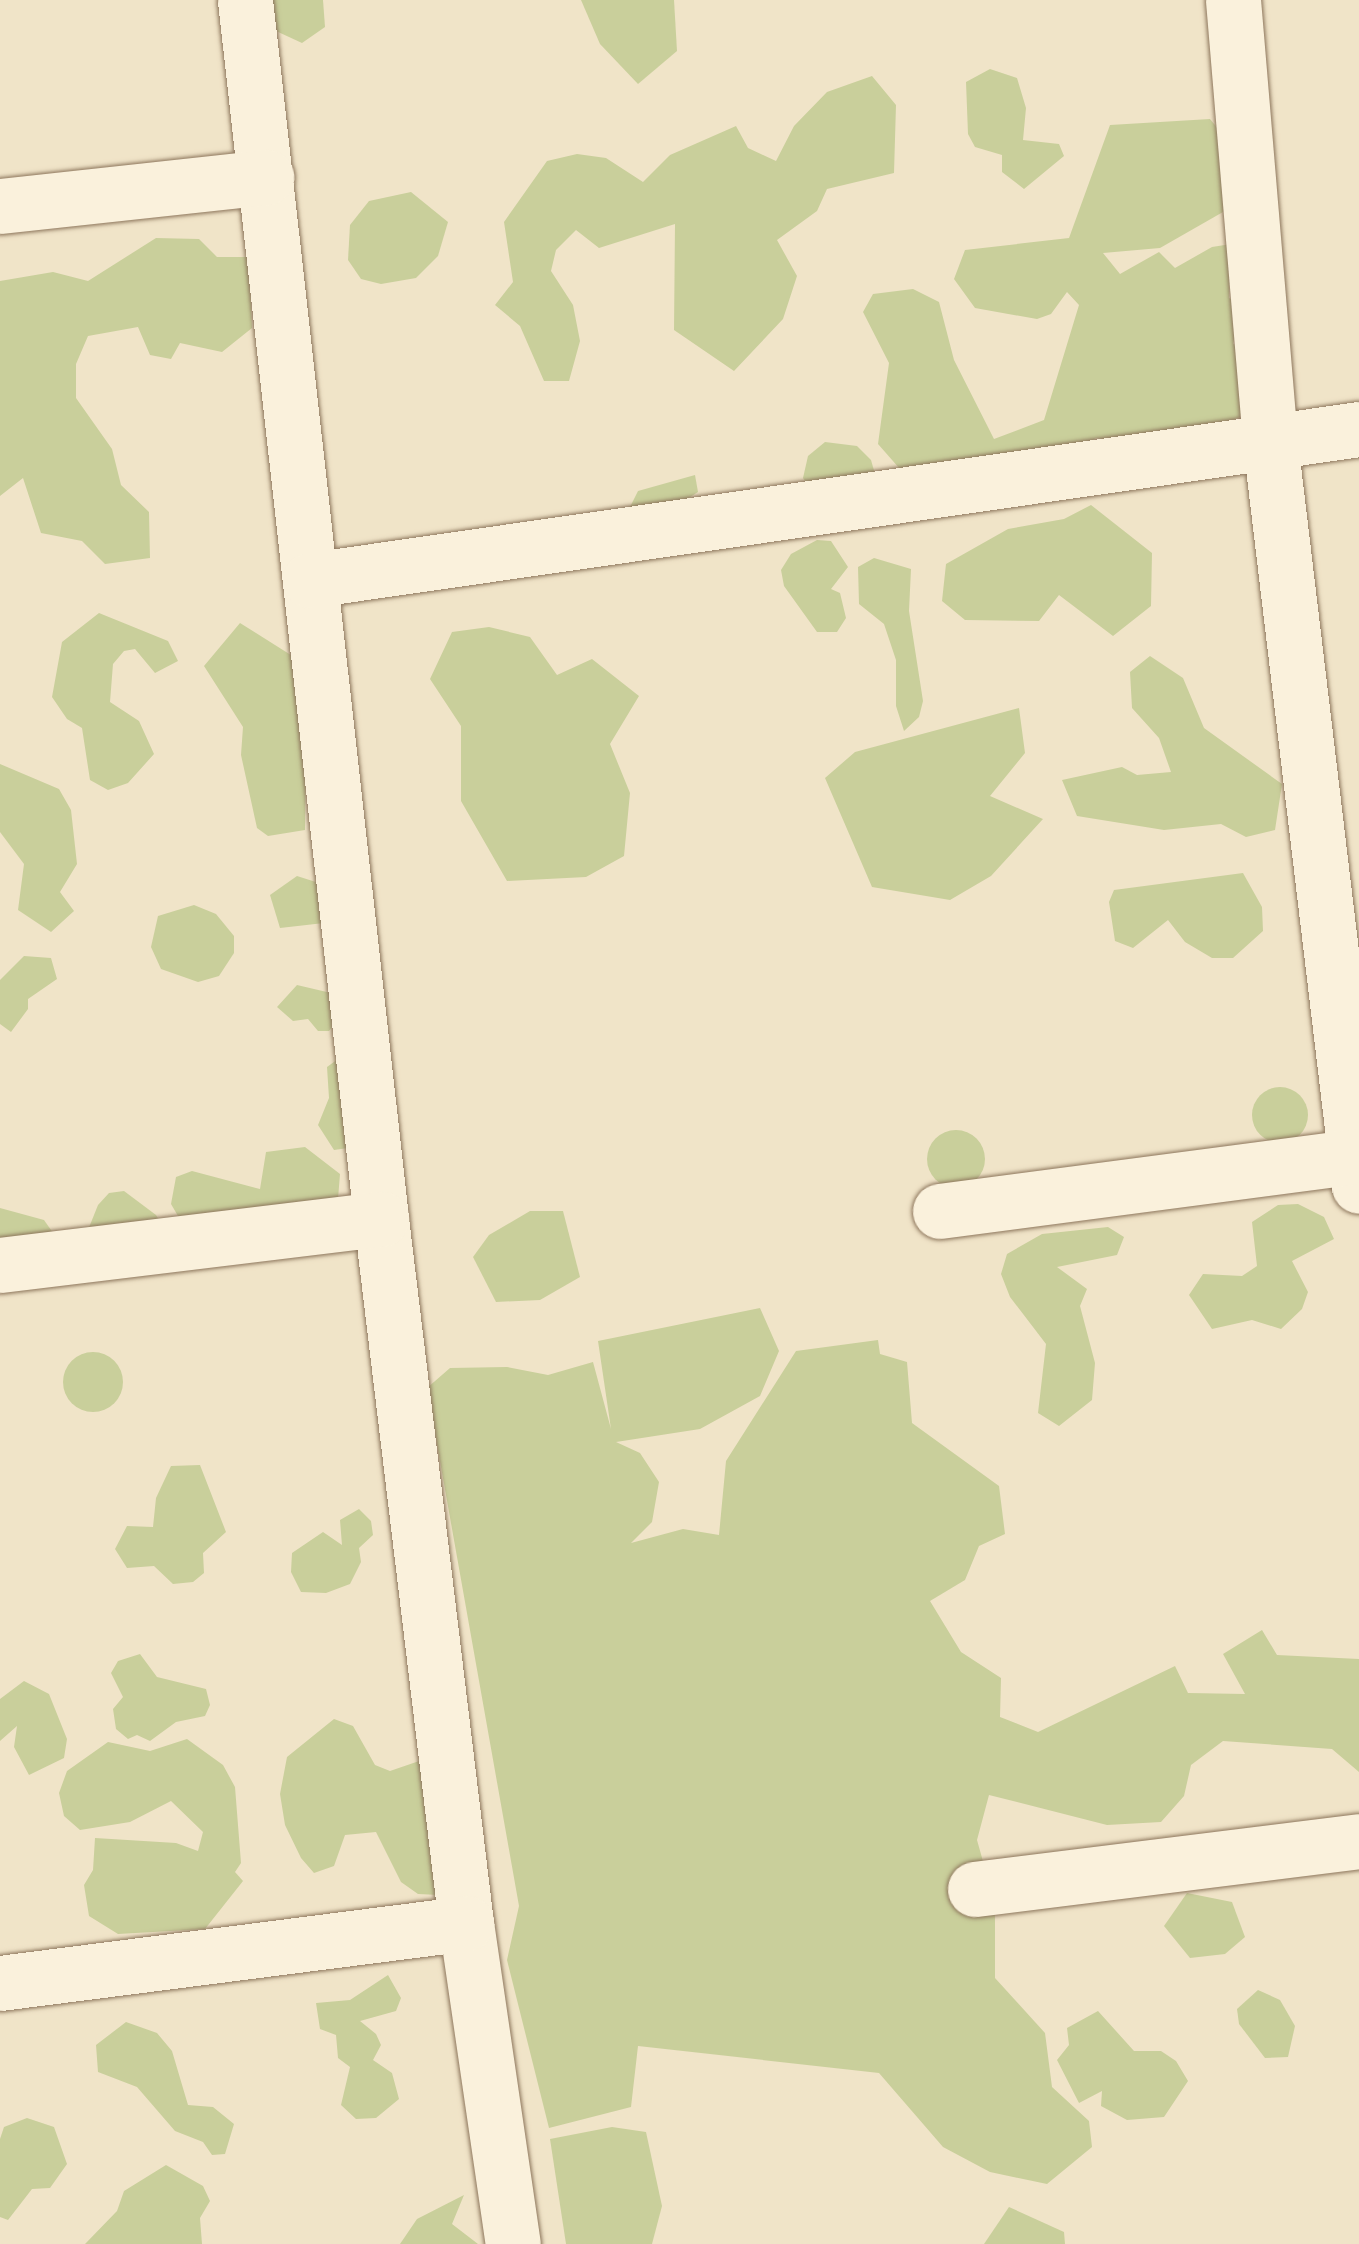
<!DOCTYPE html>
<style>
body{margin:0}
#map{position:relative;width:1359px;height:2244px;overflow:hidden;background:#f0e4c8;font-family:Merriweather,serif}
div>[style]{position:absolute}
.green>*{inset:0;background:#c9cf9b}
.round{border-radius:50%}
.roads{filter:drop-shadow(0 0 2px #8d765c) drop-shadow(0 0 2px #8d765c)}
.minor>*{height:55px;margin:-27.5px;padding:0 27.5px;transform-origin:27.5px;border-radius:27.5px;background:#faf1dc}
span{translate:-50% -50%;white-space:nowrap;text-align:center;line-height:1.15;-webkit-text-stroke:8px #f7eed8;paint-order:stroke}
</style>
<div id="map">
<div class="green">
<div style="clip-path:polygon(263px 0,323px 0,325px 27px,302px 43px,276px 31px)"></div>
<div style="clip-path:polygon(581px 0,674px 0,677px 51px,638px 84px,600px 44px)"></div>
<div style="clip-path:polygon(990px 69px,1017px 78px,1026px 108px,1023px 140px,1059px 144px,1064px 156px,1024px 189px,1002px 172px,1002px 155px,975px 147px,968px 134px,966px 82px)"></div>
<div style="clip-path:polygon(872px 76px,896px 105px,894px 173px,827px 189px,817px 211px,777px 240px,797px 276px,783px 319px,734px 371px,674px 330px,675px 224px,599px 248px,576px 230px,556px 250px,551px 271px,573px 305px,580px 341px,569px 381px,544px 381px,520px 326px,495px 305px,513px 282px,504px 222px,547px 161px,577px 154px,606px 158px,643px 182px,670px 155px,736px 126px,748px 148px,776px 161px,794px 126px,827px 92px)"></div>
<div style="clip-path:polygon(1210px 119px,1239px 155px,1244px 200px,1160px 248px,1103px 253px,1120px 274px,1159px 252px,1175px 268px,1212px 247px,1231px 244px,1229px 298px,1242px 303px,1233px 344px,1261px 351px,1240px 417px,1160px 447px,1096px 438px,1060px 459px,907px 477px,878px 444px,889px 363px,863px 312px,873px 294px,913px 289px,939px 302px,954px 360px,994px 439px,1044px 420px,1079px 305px,1067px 292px,1051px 314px,1037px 319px,975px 308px,954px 279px,965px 250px,1069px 238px,1110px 125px)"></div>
<div style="clip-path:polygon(411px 192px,448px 222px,438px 256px,416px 278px,381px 284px,361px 279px,348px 260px,350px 225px,369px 201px)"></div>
<div style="clip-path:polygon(156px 238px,199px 239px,217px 257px,249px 257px,252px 328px,222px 352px,180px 343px,171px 359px,150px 355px,138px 327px,88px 336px,76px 364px,76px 398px,112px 449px,121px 485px,149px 512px,150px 558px,105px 564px,82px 541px,41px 533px,23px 478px,0 496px,0 281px,53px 272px,88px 281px)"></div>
<div style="clip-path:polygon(825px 442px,857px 446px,871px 460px,879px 488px,820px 502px,803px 478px,808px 456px)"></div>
<div style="clip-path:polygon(695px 475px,698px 492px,687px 499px,629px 509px,638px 491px)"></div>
<div style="clip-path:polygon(1091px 505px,1152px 553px,1151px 606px,1113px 636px,1059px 595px,1039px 621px,965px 620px,942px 601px,946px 564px,1008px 529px,1064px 519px)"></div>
<div style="clip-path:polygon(817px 540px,831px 541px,848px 567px,831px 589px,840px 593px,846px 618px,837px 632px,817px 632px,784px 586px,781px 570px,791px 554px)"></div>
<div style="clip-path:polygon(874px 558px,911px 569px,909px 611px,923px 701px,919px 717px,904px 731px,896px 706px,896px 660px,884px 624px,859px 604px,858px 567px)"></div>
<div style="clip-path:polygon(99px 613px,168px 641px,178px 661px,155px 673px,135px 649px,124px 651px,113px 664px,110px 702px,139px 721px,154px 754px,128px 783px,108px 790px,90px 780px,82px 728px,67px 719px,52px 697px,62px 642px)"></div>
<div style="clip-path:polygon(240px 623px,294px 657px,306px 734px,305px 830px,268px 836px,257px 828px,241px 755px,243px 727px,204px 666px)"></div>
<div style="clip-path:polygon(489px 627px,530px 637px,557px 675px,592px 659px,639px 696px,610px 744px,630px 793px,624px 856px,586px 877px,507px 881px,461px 801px,461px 726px,430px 679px,452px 632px)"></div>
<div style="clip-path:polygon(1150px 656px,1183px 678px,1204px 728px,1282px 784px,1275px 830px,1246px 837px,1221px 824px,1164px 830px,1077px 816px,1062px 780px,1122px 767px,1137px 775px,1171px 772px,1159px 738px,1132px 708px,1130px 672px)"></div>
<div style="clip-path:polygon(1019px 708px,1025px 753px,990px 796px,1043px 819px,991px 876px,950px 900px,872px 887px,825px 778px,855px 752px)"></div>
<div style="clip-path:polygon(0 764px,59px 789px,71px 810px,77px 864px,60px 892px,74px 911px,51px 932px,18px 910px,24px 864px,0 832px)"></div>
<div style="clip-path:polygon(1243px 873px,1262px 907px,1263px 931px,1233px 958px,1212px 958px,1185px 942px,1168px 920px,1133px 948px,1115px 941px,1109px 902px,1114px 890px)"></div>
<div style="clip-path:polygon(297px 876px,322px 884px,324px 923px,280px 928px,270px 895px)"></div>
<div style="clip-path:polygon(194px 905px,216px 914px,234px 936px,234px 953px,219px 976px,198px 982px,161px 969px,151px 947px,158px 916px)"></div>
<div style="clip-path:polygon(24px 956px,51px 958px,57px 979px,28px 999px,28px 1009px,11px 1032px,0 1024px,0 980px)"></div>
<div style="clip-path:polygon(297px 985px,331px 993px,342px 1015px,329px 1031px,318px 1031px,308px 1019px,293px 1021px,277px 1007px)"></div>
<div style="clip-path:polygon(338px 1059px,348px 1148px,334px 1150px,318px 1125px,329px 1098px,327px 1067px)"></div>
<div class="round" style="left:1252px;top:1087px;width:56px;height:56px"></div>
<div class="round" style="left:927px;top:1130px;width:58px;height:58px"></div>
<div style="clip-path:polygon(305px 1147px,340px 1174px,338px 1199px,185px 1228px,171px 1204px,176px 1177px,192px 1171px,260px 1189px,266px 1152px)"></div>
<div style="clip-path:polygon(124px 1191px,156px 1215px,168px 1235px,84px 1240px,98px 1205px,109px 1193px)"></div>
<div style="clip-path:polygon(1298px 1204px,1324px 1217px,1334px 1239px,1292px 1261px,1308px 1292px,1302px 1309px,1281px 1329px,1252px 1320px,1212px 1329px,1189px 1295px,1203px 1274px,1242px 1276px,1257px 1266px,1252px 1222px,1278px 1205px)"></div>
<div style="clip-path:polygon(0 1208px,44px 1220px,58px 1240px,0 1253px)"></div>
<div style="clip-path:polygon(530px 1211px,563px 1211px,580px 1277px,540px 1300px,496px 1302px,473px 1257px,489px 1235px)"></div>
<div style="clip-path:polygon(1108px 1227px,1124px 1237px,1117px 1255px,1057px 1267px,1087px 1289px,1080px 1306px,1095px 1363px,1092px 1400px,1059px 1426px,1038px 1413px,1046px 1344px,1010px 1297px,1001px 1274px,1007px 1254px,1042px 1234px)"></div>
<div style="clip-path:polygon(760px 1308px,779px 1351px,760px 1396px,700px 1429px,616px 1442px,640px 1453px,659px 1482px,652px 1522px,631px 1543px,683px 1529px,719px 1535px,726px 1461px,796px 1351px,878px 1340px,880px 1354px,907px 1362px,912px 1423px,999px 1486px,1005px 1534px,979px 1546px,965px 1580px,930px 1601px,961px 1652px,1001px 1678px,1000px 1717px,1038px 1732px,1175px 1666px,1188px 1693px,1245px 1694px,1223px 1654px,1262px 1630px,1277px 1655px,1359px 1659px,1359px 1772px,1332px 1749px,1223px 1741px,1191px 1765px,1184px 1796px,1161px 1822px,1107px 1825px,989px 1795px,977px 1840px,995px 1904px,995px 1978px,1045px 2033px,1052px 2087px,1089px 2121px,1092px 2147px,1047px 2184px,990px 2172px,943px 2147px,879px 2073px,638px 2046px,631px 2107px,549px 2128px,507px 1960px,519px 1906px,427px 1388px,450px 1368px,507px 1367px,548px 1375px,593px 1362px,611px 1429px,598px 1341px)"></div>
<div class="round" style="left:63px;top:1352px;width:60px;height:60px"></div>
<div style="clip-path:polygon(200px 1465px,226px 1532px,203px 1553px,204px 1573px,193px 1582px,173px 1584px,154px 1566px,127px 1568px,115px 1549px,127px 1526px,153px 1527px,156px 1498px,171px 1466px)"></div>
<div style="clip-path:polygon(359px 1509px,371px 1521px,373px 1535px,359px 1548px,361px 1562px,350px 1584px,326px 1593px,301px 1592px,291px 1572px,292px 1553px,323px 1532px,342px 1545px,340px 1520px)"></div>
<div style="clip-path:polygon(140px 1654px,157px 1677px,206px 1689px,210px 1705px,205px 1716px,176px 1722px,150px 1741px,137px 1735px,128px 1739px,116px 1729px,113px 1709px,123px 1697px,111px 1673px,118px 1661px)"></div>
<div style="clip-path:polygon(24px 1681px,49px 1694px,67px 1739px,64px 1758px,29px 1775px,14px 1747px,17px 1726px,0 1741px,0 1699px)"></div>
<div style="clip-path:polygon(334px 1719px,353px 1726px,375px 1765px,390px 1771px,425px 1759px,439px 1895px,418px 1894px,401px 1882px,376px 1832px,345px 1835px,334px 1866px,314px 1873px,301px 1858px,285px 1825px,280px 1794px,287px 1757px)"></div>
<div style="clip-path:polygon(187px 1739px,223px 1765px,235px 1787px,241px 1863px,235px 1872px,243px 1881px,205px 1929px,118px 1934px,89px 1916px,84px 1885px,93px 1870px,95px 1838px,176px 1843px,198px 1851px,203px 1832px,171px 1801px,130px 1822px,80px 1830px,64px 1816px,59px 1793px,67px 1771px,108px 1742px,150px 1751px)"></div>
<div style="clip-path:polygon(1187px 1893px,1232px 1902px,1245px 1937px,1225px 1954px,1190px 1958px,1164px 1926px)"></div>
<div style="clip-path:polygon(388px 1975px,401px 1998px,396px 2011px,360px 2021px,376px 2034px,381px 2045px,373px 2060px,392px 2073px,399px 2099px,376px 2118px,356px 2119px,341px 2105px,350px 2067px,338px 2058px,336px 2035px,320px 2029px,316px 2003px,350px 2000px)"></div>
<div style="clip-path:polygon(1258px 1990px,1280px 2000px,1295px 2026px,1288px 2057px,1265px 2058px,1239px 2024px,1237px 2009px)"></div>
<div style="clip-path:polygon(1098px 2011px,1134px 2051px,1161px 2051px,1176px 2061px,1188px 2081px,1164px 2117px,1127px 2120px,1101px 2106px,1102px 2091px,1079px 2103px,1057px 2060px,1069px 2045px,1067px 2028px)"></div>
<div style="clip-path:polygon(126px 2022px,157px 2033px,172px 2051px,188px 2105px,213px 2107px,234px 2124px,225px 2154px,212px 2155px,203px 2142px,175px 2131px,137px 2087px,98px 2072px,96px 2045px)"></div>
<div style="clip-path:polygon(27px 2118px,54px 2127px,67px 2164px,50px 2188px,32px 2189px,8px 2220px,0 2217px,0 2139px,4px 2127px)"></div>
<div style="clip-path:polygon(612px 2127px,646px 2132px,662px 2206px,652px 2244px,566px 2244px,550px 2139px)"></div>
<div style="clip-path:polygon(166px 2165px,203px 2186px,210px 2201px,200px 2218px,202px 2244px,85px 2244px,117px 2211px,124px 2191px)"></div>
<div style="clip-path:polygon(464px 2195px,452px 2224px,478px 2244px,400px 2244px,417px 2219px)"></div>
<div style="clip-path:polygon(1009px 2207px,1064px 2232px,1065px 2244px,984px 2244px)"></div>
</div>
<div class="roads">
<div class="minor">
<div style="left:245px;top:0;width:1227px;rotate:83.63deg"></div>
<div style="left:381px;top:1219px;width:709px;rotate:83.12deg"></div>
<div style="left:466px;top:1923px;width:324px;rotate:81.7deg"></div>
<div style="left:1233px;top:0;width:444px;rotate:85.2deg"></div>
<div style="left:1270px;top:442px;width:749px;rotate:83.18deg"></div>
<div style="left:0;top:206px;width:268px;rotate:-6.2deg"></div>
<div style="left:310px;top:580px;width:1060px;rotate:-8.19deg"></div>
<div style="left:940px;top:1211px;width:423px;rotate:-7.5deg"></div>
<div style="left:0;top:1265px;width:384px;rotate:-6.9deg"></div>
<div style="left:975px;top:1889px;width:387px;rotate:-7.1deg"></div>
<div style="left:0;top:1983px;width:470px;rotate:-7.3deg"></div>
</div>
</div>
</div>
